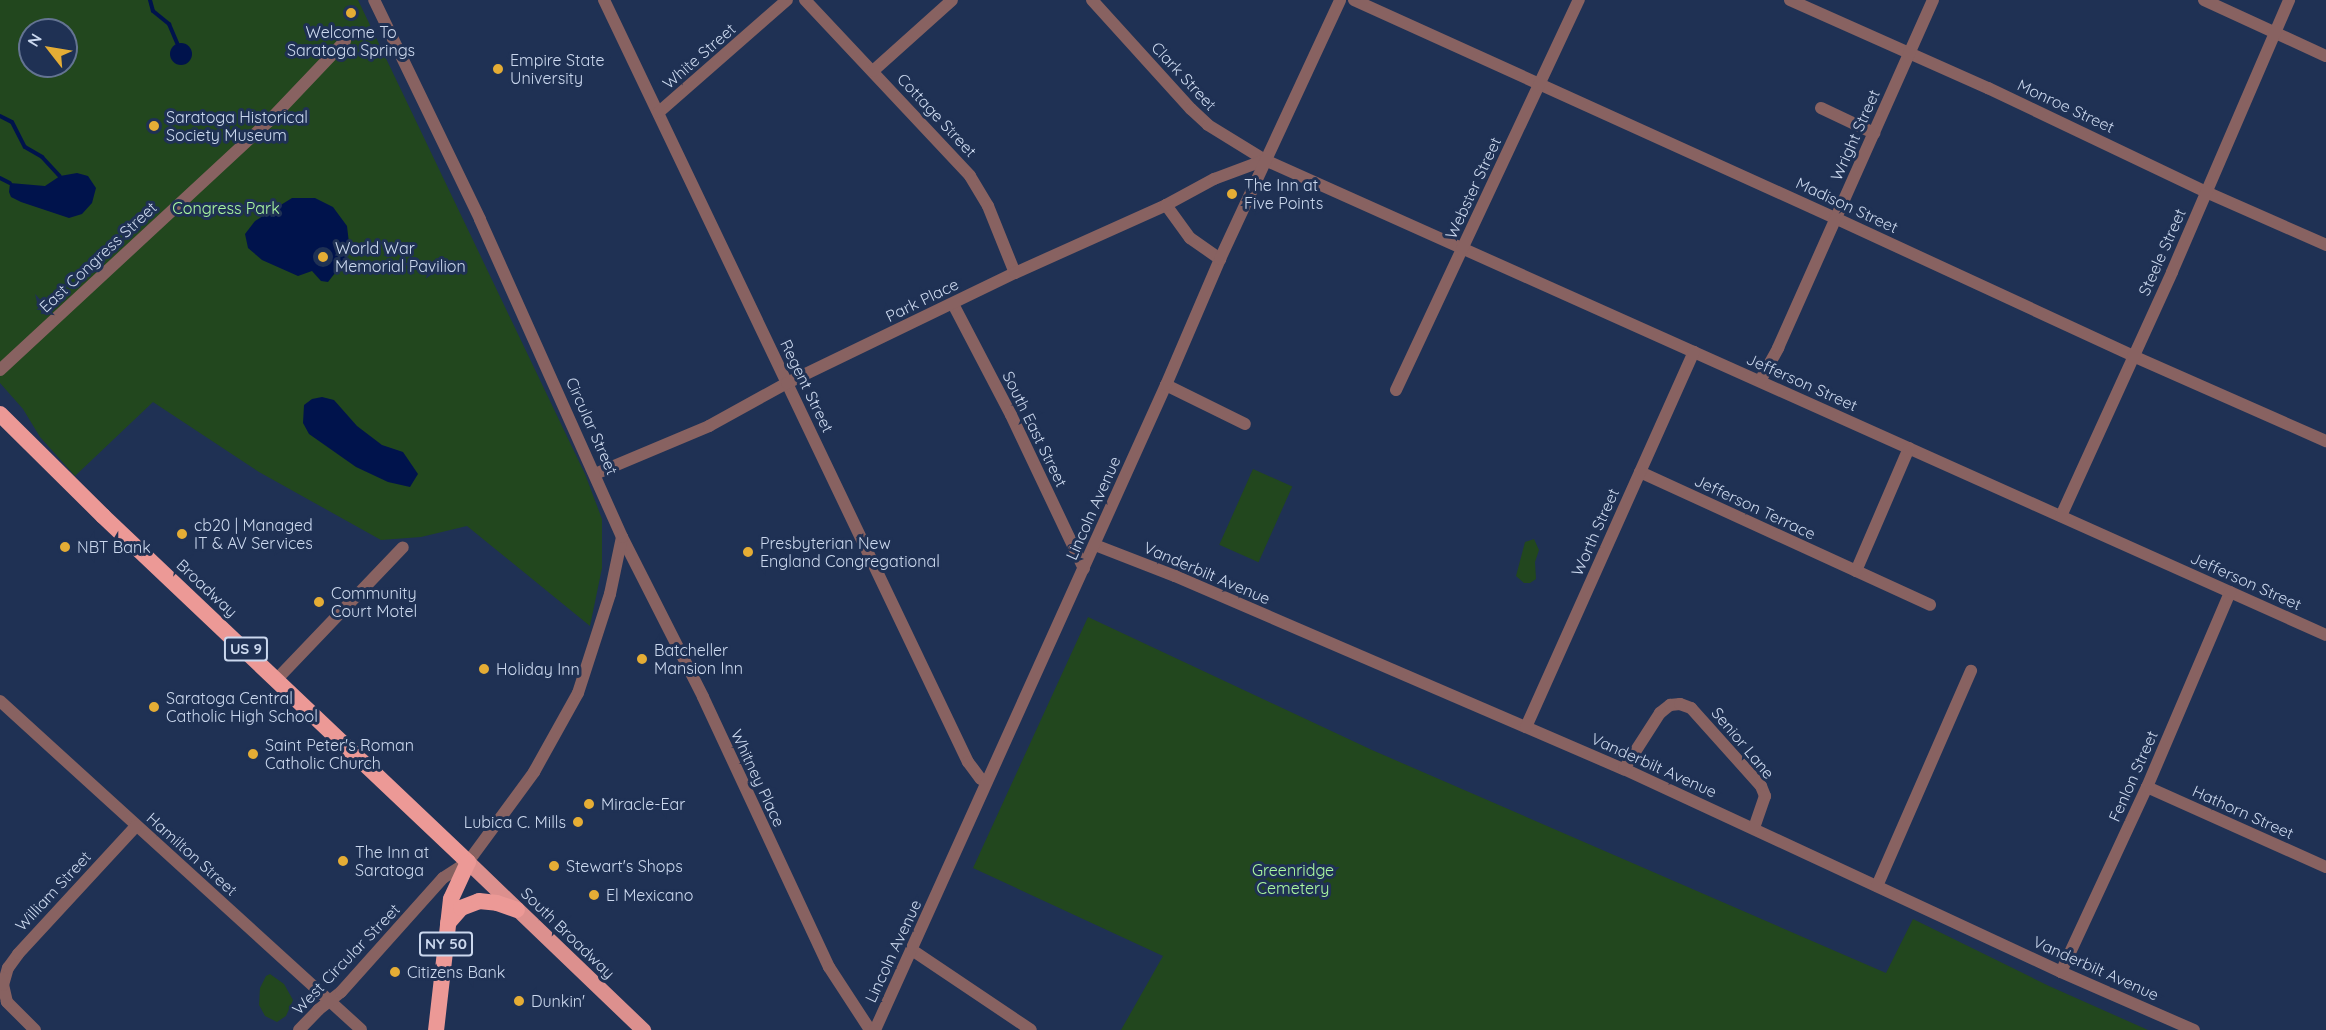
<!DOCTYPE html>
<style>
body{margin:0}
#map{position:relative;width:2326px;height:1030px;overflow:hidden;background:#1f3154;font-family:Quicksand,sans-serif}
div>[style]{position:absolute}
.green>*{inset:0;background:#22471e;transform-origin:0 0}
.water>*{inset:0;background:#00134c}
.round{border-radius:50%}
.pier>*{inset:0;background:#1f3154}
.stream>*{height:4px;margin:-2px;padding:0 2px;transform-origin:2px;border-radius:2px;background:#00134c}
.minor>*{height:12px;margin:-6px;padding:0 6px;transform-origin:6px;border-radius:6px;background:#886261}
.tertiary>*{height:12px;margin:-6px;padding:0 6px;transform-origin:6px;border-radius:6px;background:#886261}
.primary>*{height:15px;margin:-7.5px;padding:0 7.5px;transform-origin:7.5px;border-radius:7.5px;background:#dc908e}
.trunk>*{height:16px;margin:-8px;padding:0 8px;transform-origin:8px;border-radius:8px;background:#ec9996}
.dots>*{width:16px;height:16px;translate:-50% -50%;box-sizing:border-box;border:3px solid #1f3154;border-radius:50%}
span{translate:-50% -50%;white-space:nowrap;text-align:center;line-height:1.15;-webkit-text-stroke:6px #1f3154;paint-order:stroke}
.shield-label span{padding:2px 4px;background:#1f3154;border:2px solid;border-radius:4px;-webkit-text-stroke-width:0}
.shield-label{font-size:15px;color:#cbd8ee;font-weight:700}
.poi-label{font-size:16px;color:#cbd8ee}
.left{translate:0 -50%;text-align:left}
.right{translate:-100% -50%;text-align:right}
.street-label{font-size:16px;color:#cbd8ee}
.park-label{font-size:16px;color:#abf8a1}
.north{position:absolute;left:18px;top:18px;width:60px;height:60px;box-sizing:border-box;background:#1f3154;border:2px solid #647492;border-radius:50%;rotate:301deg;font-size:16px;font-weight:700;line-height:24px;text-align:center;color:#cbd8ee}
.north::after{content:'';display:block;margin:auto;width:21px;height:27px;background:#e5ad35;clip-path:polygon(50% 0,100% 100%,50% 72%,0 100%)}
</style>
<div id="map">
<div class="green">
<div style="clip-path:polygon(evenodd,0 0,358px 0,585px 474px,602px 519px,602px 568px,590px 626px,467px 526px,421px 537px,381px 540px,259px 472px,153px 402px,75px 476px,40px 437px,23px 409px,0 383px,0 0,30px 30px,66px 30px,66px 66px,30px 66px,30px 30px)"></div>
<div style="left:1253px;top:469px;width:43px;height:83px;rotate:24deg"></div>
<div style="clip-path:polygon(1534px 539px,1539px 550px,1535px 562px,1536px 579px,1530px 583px,1524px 583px,1516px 576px,1525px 542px)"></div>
<div style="clip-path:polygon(1088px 617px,1372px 750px,1886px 973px,1913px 919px,2049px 986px,2148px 1030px,1121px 1030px,1163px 956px,973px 868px)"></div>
<div style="clip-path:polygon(270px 974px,284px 984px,293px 1000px,286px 1016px,277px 1022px,265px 1016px,259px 1005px,260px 988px,266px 976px)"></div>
</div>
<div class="water">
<div class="round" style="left:170px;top:43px;width:22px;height:22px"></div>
<div style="clip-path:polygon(77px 173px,88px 176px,96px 188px,92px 203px,82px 214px,69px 218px,21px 202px,11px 197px,9px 192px,10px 183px,45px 186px,60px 176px)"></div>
<div style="clip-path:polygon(292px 198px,315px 198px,333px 207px,347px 226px,349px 243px,346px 259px,328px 282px,321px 281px,312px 271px,298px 276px,262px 260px,248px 248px,245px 234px,255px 221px)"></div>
<div style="clip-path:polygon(322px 397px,334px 400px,357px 426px,382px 445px,403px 452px,418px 474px,410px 487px,388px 482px,356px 467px,309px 434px,303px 423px,304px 405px,312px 399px)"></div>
</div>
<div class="pier">
<div class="round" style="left:313px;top:247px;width:20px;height:20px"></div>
</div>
<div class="stream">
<div style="left:150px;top:0;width:11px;rotate:75deg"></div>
<div style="left:153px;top:11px;width:21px;rotate:39deg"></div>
<div style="left:169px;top:24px;width:21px;rotate:67deg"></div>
<div style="left:0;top:116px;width:13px;rotate:27deg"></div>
<div style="left:12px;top:122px;width:28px;rotate:63deg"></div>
<div style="left:25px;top:147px;width:20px;rotate:30deg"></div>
<div style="left:42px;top:157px;width:26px;rotate:47deg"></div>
<div style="left:0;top:178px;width:11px;rotate:27deg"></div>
</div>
<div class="minor">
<div style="left:604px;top:0;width:844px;rotate:64.47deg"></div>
<div style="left:968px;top:762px;width:21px;rotate:53deg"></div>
<div style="left:981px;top:779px;width:6px;rotate:18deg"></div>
<div style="left:805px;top:0;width:241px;rotate:46.8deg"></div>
<div style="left:970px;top:176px;width:35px;rotate:59deg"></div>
<div style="left:988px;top:206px;width:72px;rotate:68.1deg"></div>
<div style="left:1092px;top:0;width:147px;rotate:47.8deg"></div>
<div style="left:1191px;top:109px;width:23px;rotate:43deg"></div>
<div style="left:1208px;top:125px;width:67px;rotate:31.6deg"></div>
<div style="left:1265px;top:160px;width:1162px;rotate:24.12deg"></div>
<div style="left:1354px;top:0;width:528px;rotate:24.38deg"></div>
<div style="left:1835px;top:218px;width:328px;rotate:24.8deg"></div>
<div style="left:2133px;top:356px;width:211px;rotate:23.8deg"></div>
<div style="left:1790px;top:0;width:217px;rotate:24deg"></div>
<div style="left:1988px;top:88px;width:242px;rotate:25.5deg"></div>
<div style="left:2206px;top:192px;width:131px;rotate:23.8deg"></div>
<div style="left:2204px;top:0;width:134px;rotate:24.7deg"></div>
<div style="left:873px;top:71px;width:106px;rotate:-41.9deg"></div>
<div style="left:1821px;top:108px;width:59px;rotate:25.3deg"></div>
<div style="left:659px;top:112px;width:170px;rotate:-41.2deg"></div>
<div style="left:1166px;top:205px;width:41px;rotate:54deg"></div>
<div style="left:1190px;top:238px;width:37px;rotate:35deg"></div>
<div style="left:953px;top:304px;width:125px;rotate:62.4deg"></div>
<div style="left:1011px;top:415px;width:170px;rotate:64.6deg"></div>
<div style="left:0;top:370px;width:365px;rotate:-42.8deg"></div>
<div style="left:268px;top:122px;width:112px;rotate:-46.5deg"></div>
<div style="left:1760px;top:381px;width:38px;rotate:-61deg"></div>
<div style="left:1778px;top:348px;width:381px;rotate:-66deg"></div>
<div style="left:1166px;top:385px;width:88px;rotate:26.3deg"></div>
<div style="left:1396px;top:390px;width:431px;rotate:-64.9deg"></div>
<div style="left:1640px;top:472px;width:319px;rotate:24.6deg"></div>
<div style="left:595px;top:474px;width:124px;rotate:-22.8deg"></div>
<div style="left:709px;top:426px;width:89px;rotate:-28.9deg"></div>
<div style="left:787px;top:383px;width:253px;rotate:-25.8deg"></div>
<div style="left:1015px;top:273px;width:166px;rotate:-24.2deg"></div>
<div style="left:1166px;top:205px;width:55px;rotate:-28.4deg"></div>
<div style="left:1214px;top:179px;width:54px;rotate:-20.4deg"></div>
<div style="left:2061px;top:516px;width:268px;rotate:-65.5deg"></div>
<div style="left:2172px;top:272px;width:296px;rotate:-66.7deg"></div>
<div style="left:622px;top:537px;width:179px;rotate:63.1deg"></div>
<div style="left:703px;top:697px;width:298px;rotate:65deg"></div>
<div style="left:829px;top:967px;width:75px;rotate:56.9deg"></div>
<div style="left:1095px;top:545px;width:86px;rotate:21.2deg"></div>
<div style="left:1175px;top:576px;width:489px;rotate:23.3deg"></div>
<div style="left:1624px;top:769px;width:482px;rotate:24.9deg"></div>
<div style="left:2061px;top:972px;width:145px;rotate:23.6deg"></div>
<div style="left:1856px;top:571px;width:134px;rotate:-66.7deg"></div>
<div style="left:277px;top:679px;width:182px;rotate:-46.3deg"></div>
<div style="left:0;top:701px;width:488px;rotate:42.3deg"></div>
<div style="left:1526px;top:727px;width:411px;rotate:-65.9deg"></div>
<div style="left:1624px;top:769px;width:67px;rotate:-57.3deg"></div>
<div style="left:1660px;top:713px;width:13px;rotate:-39deg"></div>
<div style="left:1670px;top:705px;width:10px;rotate:-6deg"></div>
<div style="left:1680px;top:704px;width:12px;rotate:20deg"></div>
<div style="left:1691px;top:708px;width:105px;rotate:48.1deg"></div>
<div style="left:1761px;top:786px;width:11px;rotate:68deg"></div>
<div style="left:1765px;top:796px;width:34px;rotate:109deg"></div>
<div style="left:2147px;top:787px;width:196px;rotate:24.1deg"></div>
<div style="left:1877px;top:886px;width:235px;rotate:-66.4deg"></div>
<div style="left:912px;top:950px;width:143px;rotate:33.9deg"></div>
<div style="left:2061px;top:972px;width:204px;rotate:-65.1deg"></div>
<div style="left:2147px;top:787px;width:212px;rotate:-66.9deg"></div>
<div style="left:35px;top:1030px;width:40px;rotate:-135deg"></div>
<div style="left:7px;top:1002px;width:17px;rotate:-103deg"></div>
<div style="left:3px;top:985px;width:18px;rotate:-74deg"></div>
<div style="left:8px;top:968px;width:17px;rotate:-54deg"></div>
<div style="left:18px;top:954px;width:174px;rotate:-47.3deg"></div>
</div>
<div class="tertiary">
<div style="left:299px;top:1030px;width:28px;rotate:-46deg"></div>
<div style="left:318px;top:1010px;width:29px;rotate:-38deg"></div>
<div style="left:341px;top:992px;width:153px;rotate:-48.2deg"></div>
<div style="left:443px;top:878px;width:30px;rotate:-33deg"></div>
<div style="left:468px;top:862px;width:112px;rotate:-53.7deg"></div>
<div style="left:534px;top:772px;width:90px;rotate:-60.9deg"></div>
<div style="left:578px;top:693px;width:104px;rotate:-72.1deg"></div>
<div style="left:610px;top:594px;width:58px;rotate:-78.1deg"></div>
<div style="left:622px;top:537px;width:348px;rotate:-114.1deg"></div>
<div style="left:480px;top:219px;width:243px;rotate:-115.8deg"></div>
<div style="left:875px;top:1030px;width:708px;rotate:-65.72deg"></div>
<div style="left:1166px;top:385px;width:137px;rotate:-66.8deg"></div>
<div style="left:1220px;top:259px;width:285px;rotate:-65.1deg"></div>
</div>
<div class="primary">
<div style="left:468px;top:862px;width:243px;rotate:43.8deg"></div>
</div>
<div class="trunk">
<div style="left:0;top:414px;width:145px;rotate:44.7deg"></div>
<div style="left:103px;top:516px;width:503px;rotate:43.47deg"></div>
<div style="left:468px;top:862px;width:41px;rotate:114.7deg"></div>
<div style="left:451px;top:899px;width:132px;rotate:96.5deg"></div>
<div style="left:448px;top:923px;width:20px;rotate:-49deg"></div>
<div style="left:461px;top:908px;width:19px;rotate:-21deg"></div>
<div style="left:479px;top:901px;width:18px;rotate:6deg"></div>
<div style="left:497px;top:903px;width:21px;rotate:19deg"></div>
</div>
<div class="dots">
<div style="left:351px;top:13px;background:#e5ad35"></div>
<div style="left:498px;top:69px;background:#e5ad35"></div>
<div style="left:154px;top:126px;background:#e5ad35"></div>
<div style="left:1232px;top:194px;background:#e5ad35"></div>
<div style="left:323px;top:257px;background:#e5ad35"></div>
<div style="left:182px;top:534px;background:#e5ad35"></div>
<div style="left:65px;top:547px;background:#e5ad35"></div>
<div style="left:748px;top:552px;background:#e5ad35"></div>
<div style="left:319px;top:602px;background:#e5ad35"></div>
<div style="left:642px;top:659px;background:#e5ad35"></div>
<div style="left:484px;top:669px;background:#e5ad35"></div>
<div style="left:154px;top:707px;background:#e5ad35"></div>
<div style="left:253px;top:754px;background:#e5ad35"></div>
<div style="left:589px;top:804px;background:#e5ad35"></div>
<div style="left:578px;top:822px;background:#e5ad35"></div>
<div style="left:343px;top:861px;background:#e5ad35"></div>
<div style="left:554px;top:866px;background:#e5ad35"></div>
<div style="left:594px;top:895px;background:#e5ad35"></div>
<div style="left:395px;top:972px;background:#e5ad35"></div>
<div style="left:519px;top:1001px;background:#e5ad35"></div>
</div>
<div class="shield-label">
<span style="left:246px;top:649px">US 9</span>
<span style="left:446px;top:944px">NY 50</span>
</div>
<div class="poi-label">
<span style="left:351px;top:41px">Welcome To<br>Saratoga Springs</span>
<span class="left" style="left:510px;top:69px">Empire State<br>University</span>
<span class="left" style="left:166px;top:126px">Saratoga Historical<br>Society Museum</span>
<span class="left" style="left:1244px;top:194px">The Inn at<br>Five Points</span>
<span class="left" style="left:335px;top:257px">World War<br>Memorial Pavilion</span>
<span class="left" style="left:194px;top:534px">cb20 | Managed<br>IT &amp; AV Services</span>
<span class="left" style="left:760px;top:552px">Presbyterian New<br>England Congregational</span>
<span class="left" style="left:77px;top:547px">NBT Bank</span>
<span class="left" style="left:331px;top:602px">Community<br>Court Motel</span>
<span class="left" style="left:654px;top:659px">Batcheller<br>Mansion Inn</span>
<span class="left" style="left:496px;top:669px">Holiday Inn</span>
<span class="left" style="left:166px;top:707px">Saratoga Central<br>Catholic High School</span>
<span class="left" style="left:265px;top:754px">Saint Peter's Roman<br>Catholic Church</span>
<span class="left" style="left:601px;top:804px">Miracle-Ear</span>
<span class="right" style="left:566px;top:822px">Lubica C. Mills</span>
<span class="left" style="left:355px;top:861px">The Inn at<br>Saratoga</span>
<span class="left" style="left:566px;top:866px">Stewart's Shops</span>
<span class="left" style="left:606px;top:895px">El Mexicano</span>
<span class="left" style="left:407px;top:972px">Citizens Bank</span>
<span class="left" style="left:531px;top:1001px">Dunkin'</span>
</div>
<div class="street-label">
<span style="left:699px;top:56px;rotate:-41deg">White Street</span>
<span style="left:1184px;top:76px;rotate:47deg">Clark Street</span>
<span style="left:2066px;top:106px;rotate:25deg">Monroe Street</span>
<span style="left:937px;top:115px;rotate:47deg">Cottage Street</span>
<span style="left:1855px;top:135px;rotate:-66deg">Wright Street</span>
<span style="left:1473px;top:188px;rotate:-65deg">Webster Street</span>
<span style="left:1847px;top:205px;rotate:25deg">Madison Street</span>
<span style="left:2162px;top:252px;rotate:-66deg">Steele Street</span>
<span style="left:98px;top:257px;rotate:-43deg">East Congress Street</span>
<span style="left:922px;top:300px;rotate:-26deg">Park Place</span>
<span style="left:1802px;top:382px;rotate:24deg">Jefferson Street</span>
<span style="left:807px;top:386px;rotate:64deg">Regent Street</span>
<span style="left:592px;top:426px;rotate:66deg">Circular Street</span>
<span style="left:1035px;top:429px;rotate:64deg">South East Street</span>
<span style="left:1755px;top:507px;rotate:25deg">Jefferson Terrace</span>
<span style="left:1093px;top:508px;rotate:-66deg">Lincoln Avenue</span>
<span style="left:1595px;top:532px;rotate:-66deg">Worth Street</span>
<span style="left:1207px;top:573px;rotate:23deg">Vanderbilt Avenue</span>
<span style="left:2246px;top:581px;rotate:24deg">Jefferson Street</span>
<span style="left:207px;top:588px;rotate:43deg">Broadway</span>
<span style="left:1743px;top:743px;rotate:50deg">Senior Lane</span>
<span style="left:1654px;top:765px;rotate:24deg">Vanderbilt Avenue</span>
<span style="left:2133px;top:776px;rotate:-66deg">Fenlon Street</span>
<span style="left:758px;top:778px;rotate:65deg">Whitney Place</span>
<span style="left:2243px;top:812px;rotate:24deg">Hathorn Street</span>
<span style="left:192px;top:854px;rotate:42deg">Hamilton Street</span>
<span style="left:53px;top:891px;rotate:-47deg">William Street</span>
<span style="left:568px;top:933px;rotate:44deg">South Broadway</span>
<span style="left:893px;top:951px;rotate:-65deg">Lincoln Avenue</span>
<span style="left:346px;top:959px;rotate:-46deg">West Circular Street</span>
<span style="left:2096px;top:968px;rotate:24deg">Vanderbilt Avenue</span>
</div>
<div class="park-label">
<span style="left:226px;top:208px">Congress Park</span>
<span style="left:1293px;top:879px">Greenridge<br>Cemetery</span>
</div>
<div class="north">N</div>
</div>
